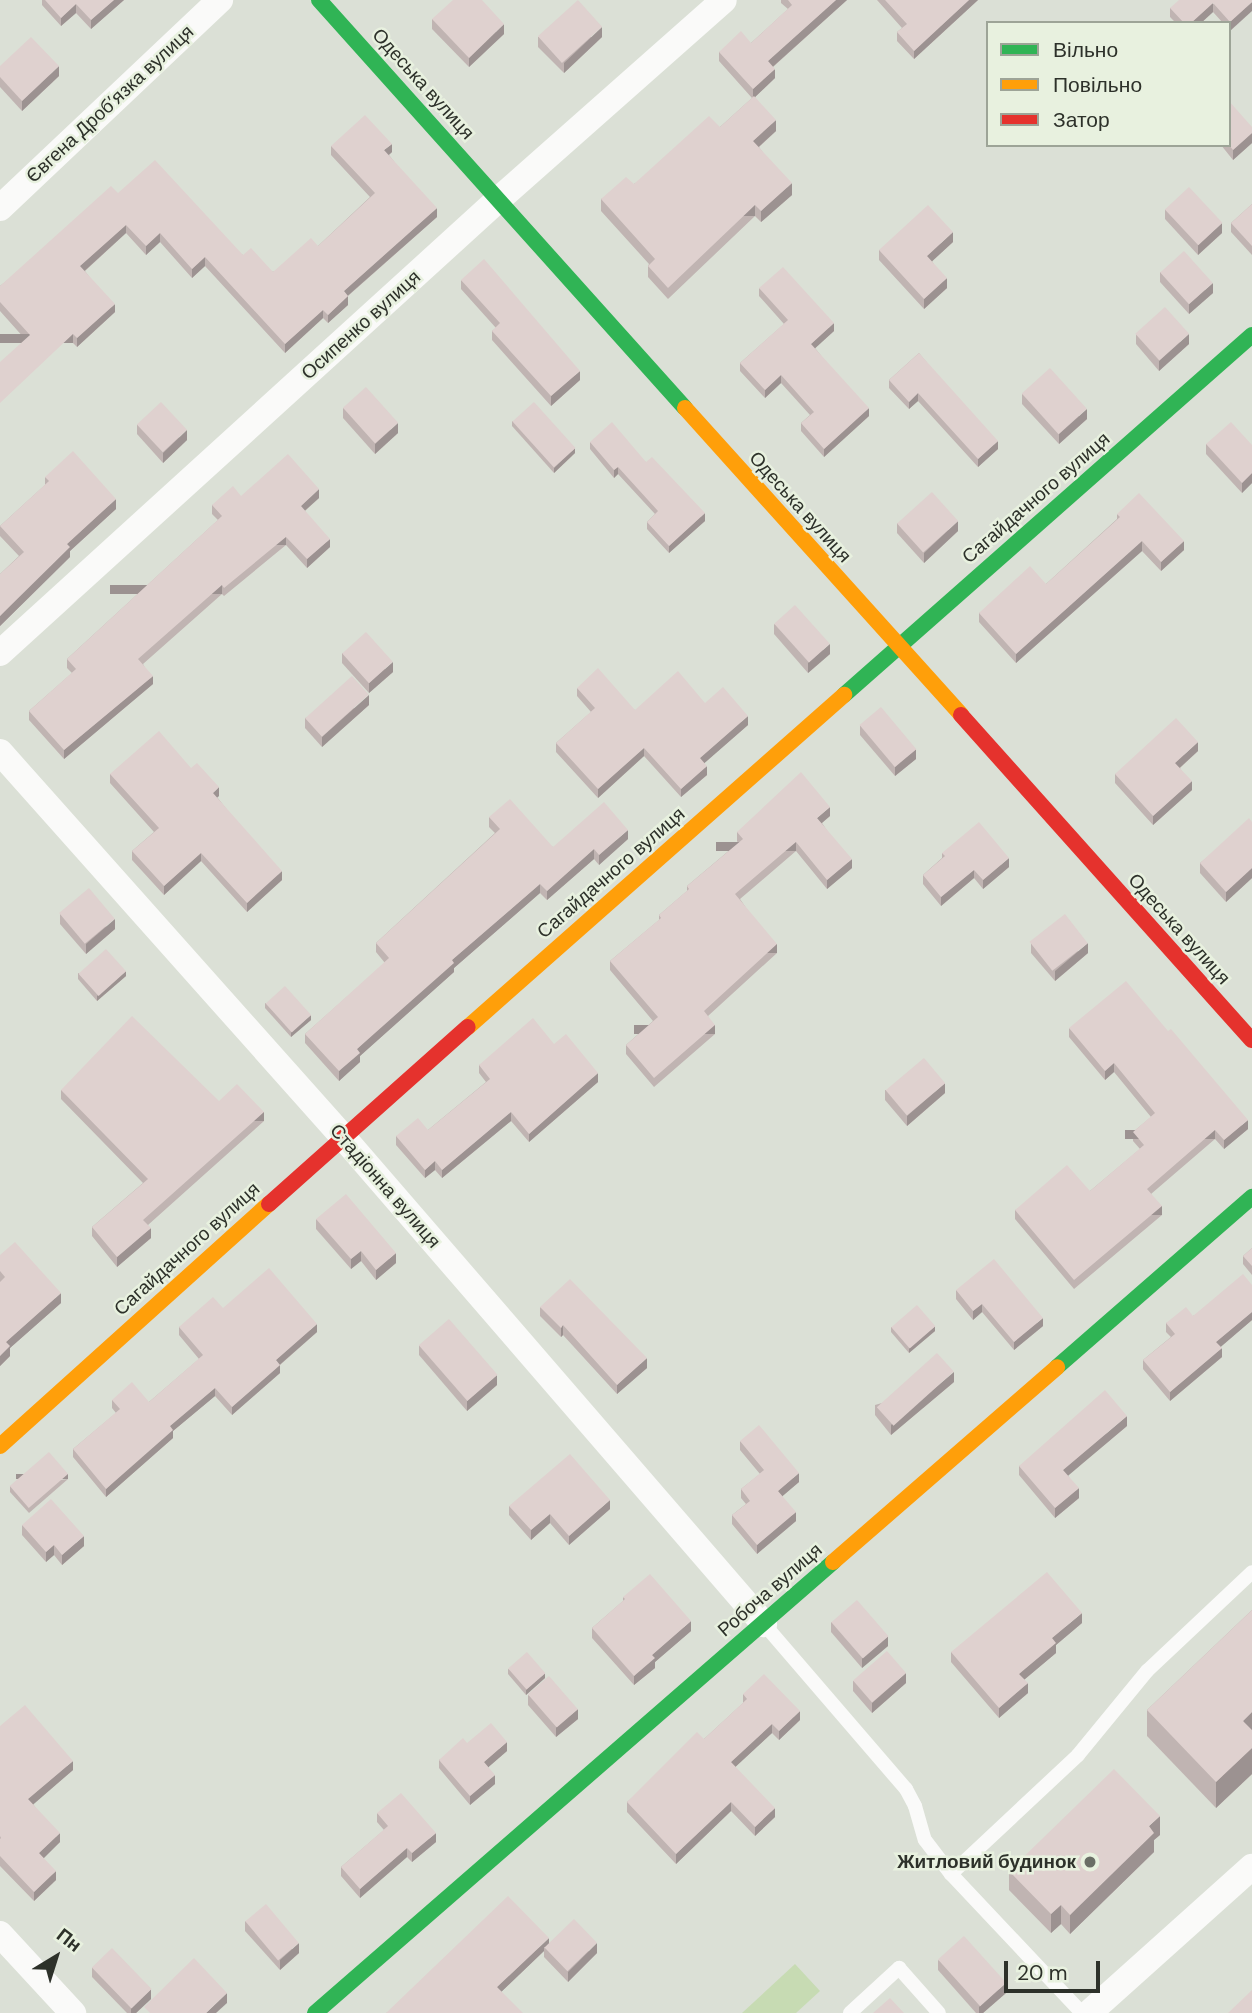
<!DOCTYPE html>
<meta charset="utf-8">
<style>
body{margin:0}
#map{position:relative;width:1252px;height:2013px;overflow:hidden;background:#dbe0d6;font-family:"DM Sans",sans-serif}
div>[style]{position:absolute}
.green>*{inset:0;background:#c7dbb3}
.lane>*{height:14px;margin:-7px;padding:0 7px;transform-origin:7px;border-radius:7px;background:#fafaf9}
.street>*{height:26px;margin:-13px;padding:0 13px;transform-origin:13px;border-radius:13px;background:#fafaf9}
.fast>*{height:16px;margin:-8px;padding:0 8px;transform-origin:8px;border-radius:8px;background:#30b455}
.slow>*{height:16px;margin:-8px;padding:0 8px;transform-origin:8px;border-radius:8px;background:#ff9f0a}
.jam>*{height:16px;margin:-8px;padding:0 8px;transform-origin:8px;border-radius:8px;background:#e5322d}
.wall>*{inset:0;background:#c0b4b2}
.shaded-wall>*{inset:0;background:#9c9291;transform-origin:0 0}
.building>*{inset:0;background:#dfd1cf;transform-origin:0 0}
.dots>*{width:19px;height:19px;translate:-50% -50%;box-sizing:border-box;border:4px solid #e8f1df;border-radius:50%}
span{translate:-50% -50%;white-space:nowrap;text-align:center;line-height:1.15;-webkit-text-stroke:5px #e8f1df;paint-order:stroke}
.street-label{font-size:19px;color:#2d312a}
.poi-label{font-size:19px;color:#2d312a;font-weight:700}
.right{translate:-100% -50%;text-align:right}
.legend{position:absolute;left:986px;top:21px;width:245px;height:126px;box-sizing:border-box;background:#e8f1df;border:2px solid #9da497;margin:0;padding:9px 12px;list-style:none;font-size:21px;color:#2d312a}
.legend li{display:flex;align-items:center;gap:14px;height:35px}
.legend b{width:35px;border:2px solid #9da497}
.north{position:absolute;left:21px;top:1922px;width:70px;height:70px;-webkit-text-stroke:5px #e8f1df;paint-order:stroke;rotate:38deg;font-size:19px;font-weight:700;line-height:28px;text-align:center;color:#2d312a}
.north::after{content:'';display:block;margin:auto;width:24px;height:32px;background:#2d312a;clip-path:polygon(50% 0,100% 100%,50% 72%,0 100%)}
.scale{position:absolute;left:1004px;top:1961px;width:96px;height:32px;box-sizing:border-box;border:4px solid #2d312a;border-top:0;padding-left:9px;font-size:21px;line-height:24px;white-space:nowrap;color:#2d312a;-webkit-text-stroke:5px #e8f1df;paint-order:stroke}
</style>
<div id="map">
<div class="green">
<div style="clip-path:polygon(795px 1964px,820px 1991px,796px 2013px,742px 2013px)"></div>
</div>
<div class="lane">
<div style="left:764px;top:1624px;width:218px;rotate:49.3deg"></div>
<div style="left:906px;top:1789px;width:19px;rotate:62deg"></div>
<div style="left:915px;top:1806px;width:35px;rotate:74deg"></div>
<div style="left:925px;top:1840px;width:43px;rotate:52.6deg"></div>
<div style="left:850px;top:2013px;width:67px;rotate:-42.6deg"></div>
<div style="left:899px;top:1968px;width:60px;rotate:48.4deg"></div>
<div style="left:1082px;top:2013px;width:191px;rotate:-133.3deg"></div>
<div style="left:951px;top:1874px;width:174px;rotate:-43.1deg"></div>
<div style="left:1078px;top:1755px;width:109px;rotate:-50.6deg"></div>
<div style="left:1147px;top:1671px;width:144px;rotate:-43.3deg"></div>
</div>
<div class="street">
<div style="left:0;top:208px;width:303px;rotate:-43.4deg"></div>
<div style="left:0;top:653px;width:675px;rotate:-42.3deg"></div>
<div style="left:499px;top:199px;width:300px;rotate:-41.5deg"></div>
<div style="left:0;top:752px;width:516px;rotate:48.3deg"></div>
<div style="left:343px;top:1137px;width:644px;rotate:49.16deg"></div>
<div style="left:0;top:1934px;width:108px;rotate:47.3deg"></div>
<div style="left:1089px;top:2013px;width:219px;rotate:-41.9deg"></div>
</div>
<div class="fast">
<div style="left:319px;top:0;width:548px;rotate:48.11deg"></div>
<div style="left:844px;top:695px;width:544px;rotate:-41.42deg"></div>
<div style="left:1057px;top:1367px;width:259px;rotate:-41.1deg"></div>
<div style="left:315px;top:2013px;width:687px;rotate:-41.04deg"></div>
</div>
<div class="slow">
<div style="left:685px;top:408px;width:413px;rotate:48deg"></div>
<div style="left:468px;top:1027px;width:502px;rotate:-41.44deg"></div>
<div style="left:0;top:1446px;width:362px;rotate:-42deg"></div>
<div style="left:833px;top:1562px;width:297px;rotate:-41deg"></div>
</div>
<div class="jam">
<div style="left:961px;top:715px;width:436px;rotate:48.2deg"></div>
<div style="left:269px;top:1204px;width:266px;rotate:-41.7deg"></div>
</div>
<div class="wall">
<div style="clip-path:polygon(42px 0,124px 0,91px 29px,76px 13px,61px 26px,42px 5px)"></div>
<div style="clip-path:polygon(781px 0,847px 0,773px 67px,775px 78px,755px 97px,776px 131px,759px 147px,792px 195px,761px 222px,755px 216px,668px 299px,648px 277px,648px 266px,649px 264px,601px 211px,601px 199px,634px 184px,720px 127px,752px 98px,719px 61px,719px 52px,751px 43px,788px 9px,781px 3px)"></div>
<div style="clip-path:polygon(877px 0,978px 0,914px 59px,897px 41px,897px 32px,902px 28px)"></div>
<div style="clip-path:polygon(1252px 0,1230px 31px,1229px 29px,1229px 23px,1223px 23px,1213px 12px,1201px 23px,1176px 23px,1170px 17px,1170px 8px)"></div>
<div style="clip-path:polygon(432px 19px,504px 34px,469px 67px,432px 29px)"></div>
<div style="clip-path:polygon(538px 37px,602px 37px,564px 73px,538px 47px)"></div>
<div style="clip-path:polygon(0 66px,59px 76px,22px 111px,0 87px)"></div>
<div style="clip-path:polygon(1252px 127px,1252px 143px,1233px 160px,1221px 145px,1229px 145px)"></div>
<div style="clip-path:polygon(331px 146px,392px 152px,389px 155px,437px 217px,348px 296px,348px 305px,328px 323px,323px 318px,285px 353px,205px 266px,192px 278px,160px 242px,146px 255px,126px 233px,85px 271px,115px 312px,77px 347px,73px 343px,25px 339px,0 311px,0 286px,118px 193px,243px 255px,273px 272px,318px 246px,370px 197px,331px 155px)"></div>
<div style="clip-path:polygon(1252px 204px,1252px 255px,1231px 232px,1231px 223px)"></div>
<div style="clip-path:polygon(1165px 209px,1222px 233px,1198px 255px,1165px 219px)"></div>
<div style="clip-path:polygon(953px 242px,932px 261px,947px 288px,924px 309px,879px 260px,879px 250px)"></div>
<div style="clip-path:polygon(1160px 272px,1213px 293px,1189px 314px,1160px 282px)"></div>
<div style="clip-path:polygon(461px 280px,580px 380px,551px 406px,492px 340px,492px 331px,496px 328px,461px 289px)"></div>
<div style="clip-path:polygon(759px 288px,834px 331px,815px 348px,869px 416px,824px 457px,801px 431px,801px 423px,810px 415px,781px 383px,765px 398px,740px 371px,740px 363px,784px 324px,759px 296px)"></div>
<div style="clip-path:polygon(1136px 334px,1189px 344px,1159px 371px,1136px 344px)"></div>
<div style="clip-path:polygon(919px 353px,998px 449px,978px 467px,918px 401px,909px 409px,889px 388px,889px 380px)"></div>
<div style="clip-path:polygon(1022px 394px,1087px 419px,1059px 444px,1022px 404px)"></div>
<div style="clip-path:polygon(343px 408px,398px 433px,375px 454px,343px 418px)"></div>
<div style="clip-path:polygon(512px 421px,575px 453px,554px 473px,512px 426px)"></div>
<div style="clip-path:polygon(137px 424px,187px 440px,163px 463px,137px 434px)"></div>
<div style="clip-path:polygon(590px 442px,646px 462px,705px 521px,669px 553px,647px 529px,647px 522px,655px 514px,618px 474px,614px 478px,590px 449px)"></div>
<div style="clip-path:polygon(1206px 444px,1252px 445px,1252px 483px,1242px 493px,1206px 454px)"></div>
<div style="clip-path:polygon(45px 477px,116px 509px,70px 551px,70px 557px,0 626px,0 574px,19px 556px,0 536px,0 526px,45px 485px)"></div>
<div style="clip-path:polygon(241px 496px,319px 498px,305px 511px,330px 547px,307px 568px,286px 545px,224px 596px,222px 594px,143px 664px,153px 684px,64px 759px,29px 720px,29px 711px,72px 673px,67px 668px,67px 659px,218px 520px,212px 514px,212px 505px)"></div>
<div style="clip-path:polygon(1117px 514px,1184px 550px,1161px 571px,1142px 551px,1016px 663px,979px 622px,979px 613px,1046px 584px,1117px 519px)"></div>
<div style="clip-path:polygon(897px 523px,958px 531px,924px 563px,897px 533px)"></div>
<div style="clip-path:polygon(774px 624px,830px 654px,808px 673px,774px 634px)"></div>
<div style="clip-path:polygon(342px 653px,393px 672px,369px 693px,342px 663px)"></div>
<div style="clip-path:polygon(577px 688px,635px 710px,705px 703px,748px 725px,704px 763px,707px 775px,681px 797px,644px 756px,598px 798px,556px 752px,556px 743px,591px 712px,577px 696px)"></div>
<div style="clip-path:polygon(369px 705px,322px 747px,305px 728px,305px 718px)"></div>
<div style="clip-path:polygon(860px 725px,916px 759px,895px 776px,860px 735px)"></div>
<div style="clip-path:polygon(1198px 751px,1180px 768px,1192px 790px,1153px 825px,1115px 783px,1115px 774px)"></div>
<div style="clip-path:polygon(191px 768px,219px 796px,217px 797px,282px 880px,247px 912px,201px 861px,164px 895px,132px 860px,132px 851px,154px 832px,110px 783px,110px 774px)"></div>
<div style="clip-path:polygon(830px 816px,822px 823px,852px 868px,827px 889px,796px 851px,740px 899px,777px 953px,708px 1016px,715px 1034px,654px 1087px,626px 1054px,626px 1045px,653px 1021px,610px 970px,610px 961px,659px 920px,659px 915px,687px 891px,687px 886px,738px 843px,737px 841px,737px 832px)"></div>
<div style="clip-path:polygon(489px 817px,553px 847px,628px 839px,599px 865px,594px 859px,547px 900px,540px 893px,454px 968px,454px 972px,360px 1056px,360px 1062px,339px 1081px,305px 1043px,305px 1034px,385px 963px,376px 952px,376px 943px,495px 833px,489px 827px)"></div>
<div style="clip-path:polygon(1252px 822px,1252px 878px,1226px 902px,1200px 873px,1200px 863px)"></div>
<div style="clip-path:polygon(942px 853px,1009px 867px,983px 889px,974px 878px,941px 906px,923px 884px,923px 875px,942px 858px)"></div>
<div style="clip-path:polygon(60px 914px,115px 929px,86px 954px,60px 924px)"></div>
<div style="clip-path:polygon(1031px 943px,1088px 953px,1055px 981px,1031px 953px)"></div>
<div style="clip-path:polygon(78px 973px,126px 976px,97px 1001px,78px 979px)"></div>
<div style="clip-path:polygon(265px 1003px,311px 1020px,291px 1037px,265px 1008px)"></div>
<div style="clip-path:polygon(1069px 1028px,1248px 1129px,1224px 1149px,1215px 1139px,1151px 1194px,1162px 1215px,1074px 1289px,1015px 1219px,1015px 1210px,1090px 1191px,1140px 1149px,1133px 1141px,1133px 1132px,1151px 1117px,1114px 1072px,1105px 1080px,1069px 1037px)"></div>
<div style="clip-path:polygon(554px 1044px,598px 1082px,529px 1142px,511px 1121px,442px 1178px,435px 1170px,425px 1178px,396px 1145px,396px 1136px,428px 1130px,486px 1082px,479px 1073px,479px 1065px)"></div>
<div style="clip-path:polygon(61px 1090px,219px 1101px,264px 1121px,148px 1225px,151px 1238px,117px 1267px,92px 1236px,92px 1227px,143px 1183px,61px 1099px)"></div>
<div style="clip-path:polygon(885px 1090px,945px 1093px,907px 1126px,885px 1100px)"></div>
<div style="clip-path:polygon(316px 1219px,396px 1263px,376px 1280px,361px 1261px,351px 1269px,316px 1229px)"></div>
<div style="clip-path:polygon(1252px 1248px,1252px 1275px,1243px 1264px,1243px 1256px)"></div>
<div style="clip-path:polygon(0 1255px,61px 1303px,10px 1348px,10px 1356px,0 1366px)"></div>
<div style="clip-path:polygon(1252px 1285px,1252px 1320px,1220px 1347px,1222px 1357px,1170px 1401px,1143px 1369px,1143px 1360px,1171px 1337px,1166px 1332px,1166px 1323px,1193px 1316px)"></div>
<div style="clip-path:polygon(956px 1290px,1043px 1326px,1014px 1350px,982px 1312px,973px 1320px,956px 1299px)"></div>
<div style="clip-path:polygon(540px 1307px,647px 1368px,617px 1394px,563px 1335px,561px 1337px,540px 1316px)"></div>
<div style="clip-path:polygon(223px 1308px,317px 1332px,280px 1365px,280px 1373px,232px 1415px,215px 1396px,173px 1431px,173px 1438px,106px 1497px,73px 1457px,73px 1449px,116px 1413px,112px 1408px,112px 1400px,149px 1402px,199px 1359px,179px 1335px,179px 1327px)"></div>
<div style="clip-path:polygon(891px 1327px,935px 1331px,909px 1353px,891px 1332px)"></div>
<div style="clip-path:polygon(419px 1345px,497px 1385px,467px 1411px,419px 1355px)"></div>
<div style="clip-path:polygon(954px 1382px,891px 1435px,875px 1415px,875px 1405px)"></div>
<div style="clip-path:polygon(1127px 1426px,1068px 1475px,1079px 1498px,1055px 1518px,1019px 1475px,1019px 1466px)"></div>
<div style="clip-path:polygon(740px 1441px,799px 1482px,782px 1496px,796px 1521px,757px 1554px,732px 1524px,732px 1515px,746px 1504px,741px 1498px,741px 1489px,760px 1474px,740px 1450px)"></div>
<div style="clip-path:polygon(68px 1479px,29px 1513px,10px 1492px,10px 1486px)"></div>
<div style="clip-path:polygon(509px 1506px,610px 1509px,569px 1545px,550px 1523px,531px 1540px,509px 1515px)"></div>
<div style="clip-path:polygon(22px 1525px,84px 1546px,62px 1565px,54px 1555px,46px 1562px,22px 1535px)"></div>
<div style="clip-path:polygon(623px 1597px,691px 1631px,655px 1662px,655px 1668px,634px 1685px,592px 1638px,592px 1628px,623px 1601px)"></div>
<div style="clip-path:polygon(1252px 1610px,1252px 1774px,1216px 1808px,1147px 1736px,1147px 1710px)"></div>
<div style="clip-path:polygon(831px 1622px,888px 1646px,862px 1668px,831px 1632px)"></div>
<div style="clip-path:polygon(1082px 1623px,1056px 1645px,1056px 1653px,1024px 1680px,1028px 1693px,999px 1718px,951px 1662px,951px 1652px)"></div>
<div style="clip-path:polygon(508px 1669px,545px 1678px,526px 1695px,508px 1674px)"></div>
<div style="clip-path:polygon(853px 1681px,906px 1683px,872px 1713px,853px 1691px)"></div>
<div style="clip-path:polygon(743px 1694px,800px 1720px,779px 1740px,772px 1733px,735px 1767px,775px 1817px,755px 1836px,731px 1811px,676px 1864px,627px 1812px,627px 1802px,704px 1739px,743px 1703px)"></div>
<div style="clip-path:polygon(528px 1695px,578px 1719px,556px 1737px,528px 1705px)"></div>
<div style="clip-path:polygon(0 1726px,73px 1770px,33px 1804px,60px 1842px,43px 1858px,56px 1880px,34px 1901px,0 1866px)"></div>
<div style="clip-path:polygon(467px 1743px,507px 1751px,488px 1767px,495px 1784px,470px 1805px,439px 1768px,439px 1760px)"></div>
<div style="clip-path:polygon(377px 1813px,436px 1842px,412px 1862px,407px 1857px,360px 1898px,341px 1876px,341px 1867px,384px 1830px,377px 1822px)"></div>
<div style="clip-path:polygon(1160px 1835px,1154px 1840px,1154px 1852px,1070px 1934px,1061px 1924px,1051px 1933px,1009px 1890px,1009px 1871px)"></div>
<div style="clip-path:polygon(245px 1921px,299px 1953px,280px 1970px,245px 1931px)"></div>
<div style="clip-path:polygon(549px 1943px,597px 1953px,568px 1982px,544px 1957px,544px 1951px,502px 1991px,386px 2013px)"></div>
<div style="clip-path:polygon(938px 1960px,1006px 1993px,983px 2013px,976px 2013px,938px 1970px)"></div>
<div style="clip-path:polygon(92px 1967px,151px 1999px,136px 2013px,127px 2013px,92px 1977px)"></div>
</div>
<div class="shaded-wall">
<div style="clip-path:polygon(114px 0,124px 0,91px 29px,91px 20px)"></div>
<div style="clip-path:polygon(836px 0,847px 0,768px 71px,768px 61px)"></div>
<div style="clip-path:polygon(969px 0,978px 0,914px 59px,914px 51px)"></div>
<div style="clip-path:polygon(1252px 2px,1252px 11px,1230px 31px,1230px 22px)"></div>
<div style="clip-path:polygon(1213px 3px,1213px 12px,1201px 23px,1191px 23px)"></div>
<div style="clip-path:polygon(76px 4px,76px 13px,61px 26px,61px 18px)"></div>
<div style="clip-path:polygon(504px 24px,504px 34px,469px 67px,469px 58px)"></div>
<div style="clip-path:polygon(602px 27px,602px 37px,564px 73px,564px 63px)"></div>
<div style="clip-path:polygon(59px 66px,59px 76px,22px 111px,22px 101px)"></div>
<div style="clip-path:polygon(775px 69px,775px 78px,753px 99px,753px 89px)"></div>
<div style="clip-path:polygon(776px 120px,776px 131px,753px 152px,753px 141px)"></div>
<div style="clip-path:polygon(1252px 133px,1252px 143px,1233px 160px,1233px 150px)"></div>
<div style="clip-path:polygon(392px 144px,392px 152px,384px 159px,384px 150px)"></div>
<div style="clip-path:polygon(792px 183px,792px 195px,761px 222px,761px 211px)"></div>
<div style="left:755px;top:205px;width:11px;height:120px;rotate:90deg"></div>
<div style="clip-path:polygon(437px 208px,437px 217px,344px 299px,344px 291px)"></div>
<div style="clip-path:polygon(1222px 223px,1222px 233px,1198px 255px,1198px 245px)"></div>
<div style="clip-path:polygon(126px 225px,126px 233px,80px 275px,80px 266px)"></div>
<div style="clip-path:polygon(953px 232px,953px 242px,927px 266px,927px 256px)"></div>
<div style="clip-path:polygon(160px 233px,160px 242px,146px 255px,146px 246px)"></div>
<div style="clip-path:polygon(205px 257px,205px 266px,192px 278px,192px 269px)"></div>
<div style="clip-path:polygon(947px 278px,947px 288px,924px 309px,924px 299px)"></div>
<div style="clip-path:polygon(1213px 283px,1213px 293px,1189px 314px,1189px 304px)"></div>
<div style="clip-path:polygon(348px 296px,348px 305px,328px 323px,328px 315px)"></div>
<div style="clip-path:polygon(115px 304px,115px 312px,77px 347px,77px 338px)"></div>
<div style="clip-path:polygon(323px 310px,323px 318px,285px 353px,285px 344px)"></div>
<div style="clip-path:polygon(834px 323px,834px 331px,811px 352px,811px 344px)"></div>
<div style="left:73px;top:334px;width:9px;height:100px;rotate:90deg"></div>
<div style="clip-path:polygon(1189px 334px,1189px 344px,1159px 371px,1159px 361px)"></div>
<div style="clip-path:polygon(580px 371px,580px 380px,551px 406px,551px 396px)"></div>
<div style="clip-path:polygon(781px 375px,781px 383px,765px 398px,765px 390px)"></div>
<div style="clip-path:polygon(918px 393px,918px 401px,909px 409px,909px 402px)"></div>
<div style="clip-path:polygon(869px 408px,869px 416px,824px 457px,824px 449px)"></div>
<div style="clip-path:polygon(1087px 409px,1087px 419px,1059px 444px,1059px 434px)"></div>
<div style="clip-path:polygon(398px 423px,398px 433px,375px 454px,375px 444px)"></div>
<div style="clip-path:polygon(187px 430px,187px 440px,163px 463px,163px 453px)"></div>
<div style="clip-path:polygon(998px 441px,998px 449px,978px 467px,978px 459px)"></div>
<div style="clip-path:polygon(575px 448px,575px 453px,554px 473px,554px 468px)"></div>
<div style="clip-path:polygon(618px 467px,618px 474px,614px 478px,614px 470px)"></div>
<div style="clip-path:polygon(1252px 473px,1252px 483px,1242px 493px,1242px 483px)"></div>
<div style="clip-path:polygon(319px 489px,319px 498px,301px 514px,301px 506px)"></div>
<div style="clip-path:polygon(116px 499px,116px 509px,70px 551px,70px 557px,0 626px,0 616px,67px 544px)"></div>
<div style="clip-path:polygon(705px 513px,705px 521px,669px 553px,669px 546px)"></div>
<div style="clip-path:polygon(958px 521px,958px 531px,924px 563px,924px 553px)"></div>
<div style="left:286px;top:537px;width:8px;height:80px;rotate:90deg"></div>
<div style="clip-path:polygon(330px 539px,330px 547px,307px 568px,307px 559px)"></div>
<div style="clip-path:polygon(1142px 541px,1142px 551px,1016px 663px,1016px 654px)"></div>
<div style="clip-path:polygon(1184px 541px,1184px 550px,1161px 571px,1161px 562px)"></div>
<div style="left:222px;top:585px;width:9px;height:112px;rotate:90deg"></div>
<div style="clip-path:polygon(830px 644px,830px 654px,808px 673px,808px 663px)"></div>
<div style="clip-path:polygon(393px 662px,393px 672px,369px 693px,369px 683px)"></div>
<div style="clip-path:polygon(153px 676px,153px 684px,64px 759px,64px 750px)"></div>
<div style="clip-path:polygon(369px 695px,369px 705px,322px 747px,322px 737px)"></div>
<div style="clip-path:polygon(748px 716px,748px 725px,700px 767px,700px 758px)"></div>
<div style="clip-path:polygon(1198px 742px,1198px 751px,1175px 772px,1175px 763px)"></div>
<div style="clip-path:polygon(644px 748px,644px 756px,598px 798px,598px 789px)"></div>
<div style="clip-path:polygon(916px 749px,916px 759px,895px 776px,895px 766px)"></div>
<div style="clip-path:polygon(707px 766px,707px 775px,681px 797px,681px 789px)"></div>
<div style="clip-path:polygon(1192px 781px,1192px 790px,1153px 825px,1153px 816px)"></div>
<div style="clip-path:polygon(219px 787px,219px 796px,213px 801px,213px 793px)"></div>
<div style="clip-path:polygon(830px 807px,830px 816px,817px 827px,817px 818px)"></div>
<div style="clip-path:polygon(628px 830px,628px 839px,599px 865px,599px 855px)"></div>
<div style="left:796px;top:842px;width:9px;height:80px;rotate:90deg"></div>
<div style="clip-path:polygon(594px 849px,594px 859px,547px 900px,547px 891px)"></div>
<div style="clip-path:polygon(201px 853px,201px 861px,164px 895px,164px 886px)"></div>
<div style="clip-path:polygon(1009px 858px,1009px 867px,983px 889px,983px 880px)"></div>
<div style="clip-path:polygon(852px 859px,852px 868px,827px 889px,827px 880px)"></div>
<div style="clip-path:polygon(1252px 868px,1252px 878px,1226px 902px,1226px 892px)"></div>
<div style="clip-path:polygon(974px 870px,974px 878px,941px 906px,941px 897px)"></div>
<div style="clip-path:polygon(282px 871px,282px 880px,247px 912px,247px 903px)"></div>
<div style="clip-path:polygon(540px 884px,540px 893px,454px 968px,454px 972px,360px 1056px,360px 1062px,339px 1081px,339px 1071px,357px 1049px,452px 960px)"></div>
<div style="clip-path:polygon(115px 919px,115px 929px,86px 954px,86px 944px)"></div>
<div style="clip-path:polygon(1088px 943px,1088px 953px,1055px 981px,1055px 971px)"></div>
<div style="left:777px;top:944px;width:9px;height:99px;rotate:90deg"></div>
<div style="clip-path:polygon(126px 971px,126px 976px,97px 1001px,97px 996px)"></div>
<div style="clip-path:polygon(311px 1015px,311px 1020px,291px 1037px,291px 1032px)"></div>
<div style="left:715px;top:1025px;width:9px;height:81px;rotate:90deg"></div>
<div style="clip-path:polygon(1114px 1063px,1114px 1072px,1105px 1080px,1105px 1071px)"></div>
<div style="clip-path:polygon(598px 1073px,598px 1082px,529px 1142px,529px 1134px)"></div>
<div style="clip-path:polygon(945px 1083px,945px 1093px,907px 1126px,907px 1116px)"></div>
<div style="left:264px;top:1112px;width:9px;height:162px;rotate:90deg"></div>
<div style="clip-path:polygon(511px 1112px,511px 1121px,442px 1178px,442px 1170px)"></div>
<div style="clip-path:polygon(1248px 1120px,1248px 1129px,1224px 1149px,1224px 1140px)"></div>
<div style="left:1215px;top:1130px;width:9px;height:90px;rotate:90deg"></div>
<div style="clip-path:polygon(435px 1161px,435px 1170px,425px 1178px,425px 1170px)"></div>
<div style="left:1162px;top:1206px;width:9px;height:115px;rotate:90deg"></div>
<div style="clip-path:polygon(151px 1228px,151px 1238px,117px 1267px,117px 1257px)"></div>
<div style="clip-path:polygon(361px 1251px,361px 1261px,351px 1269px,351px 1259px)"></div>
<div style="clip-path:polygon(396px 1253px,396px 1263px,376px 1280px,376px 1270px)"></div>
<div style="clip-path:polygon(61px 1293px,61px 1303px,10px 1348px,10px 1356px,0 1366px,0 1356px,6px 1342px)"></div>
<div style="clip-path:polygon(982px 1304px,982px 1312px,973px 1320px,973px 1311px)"></div>
<div style="clip-path:polygon(1252px 1312px,1252px 1320px,1216px 1351px,1216px 1342px)"></div>
<div style="clip-path:polygon(1043px 1318px,1043px 1326px,1014px 1350px,1014px 1342px)"></div>
<div style="clip-path:polygon(317px 1324px,317px 1332px,276px 1368px,276px 1360px)"></div>
<div style="clip-path:polygon(563px 1325px,563px 1335px,561px 1337px,561px 1328px)"></div>
<div style="clip-path:polygon(935px 1326px,935px 1331px,909px 1353px,909px 1348px)"></div>
<div style="clip-path:polygon(1222px 1348px,1222px 1357px,1170px 1401px,1170px 1392px)"></div>
<div style="clip-path:polygon(647px 1358px,647px 1368px,617px 1394px,617px 1385px)"></div>
<div style="clip-path:polygon(280px 1365px,280px 1373px,232px 1415px,232px 1407px)"></div>
<div style="clip-path:polygon(954px 1372px,954px 1382px,891px 1435px,891px 1425px)"></div>
<div style="clip-path:polygon(497px 1375px,497px 1385px,467px 1411px,467px 1401px)"></div>
<div style="clip-path:polygon(215px 1388px,215px 1396px,173px 1431px,173px 1438px,106px 1497px,106px 1489px,170px 1426px)"></div>
<div style="clip-path:polygon(1127px 1416px,1127px 1426px,1063px 1480px,1063px 1470px)"></div>
<div style="clip-path:polygon(799px 1473px,799px 1482px,778px 1500px,778px 1491px)"></div>
<div style="left:68px;top:1474px;width:5px;height:52px;rotate:90deg"></div>
<div style="clip-path:polygon(1079px 1488px,1079px 1498px,1055px 1518px,1055px 1508px)"></div>
<div style="clip-path:polygon(610px 1500px,610px 1509px,569px 1545px,569px 1536px)"></div>
<div style="clip-path:polygon(796px 1512px,796px 1521px,757px 1554px,757px 1545px)"></div>
<div style="clip-path:polygon(550px 1514px,550px 1523px,531px 1540px,531px 1530px)"></div>
<div style="clip-path:polygon(84px 1536px,84px 1546px,62px 1565px,62px 1555px)"></div>
<div style="clip-path:polygon(54px 1545px,54px 1555px,46px 1562px,46px 1552px)"></div>
<div style="clip-path:polygon(1082px 1613px,1082px 1623px,1056px 1645px,1056px 1653px,1019px 1684px,1019px 1674px,1052px 1638px)"></div>
<div style="clip-path:polygon(691px 1621px,691px 1631px,655px 1662px,655px 1668px,634px 1685px,634px 1676px,652px 1655px)"></div>
<div style="clip-path:polygon(888px 1636px,888px 1646px,862px 1668px,862px 1658px)"></div>
<div style="clip-path:polygon(545px 1673px,545px 1678px,526px 1695px,526px 1690px)"></div>
<div style="clip-path:polygon(906px 1673px,906px 1683px,872px 1713px,872px 1703px)"></div>
<div style="clip-path:polygon(1028px 1683px,1028px 1693px,999px 1718px,999px 1708px)"></div>
<div style="clip-path:polygon(578px 1709px,578px 1719px,556px 1737px,556px 1727px)"></div>
<div style="clip-path:polygon(800px 1711px,800px 1720px,779px 1740px,779px 1731px)"></div>
<div style="clip-path:polygon(1252px 1712px,1252px 1738px,1243px 1721px)"></div>
<div style="clip-path:polygon(772px 1724px,772px 1733px,731px 1771px,731px 1762px)"></div>
<div style="clip-path:polygon(507px 1742px,507px 1751px,484px 1771px,484px 1762px)"></div>
<div style="clip-path:polygon(1252px 1748px,1252px 1774px,1216px 1808px,1216px 1782px)"></div>
<div style="clip-path:polygon(73px 1761px,73px 1770px,28px 1809px,28px 1799px)"></div>
<div style="clip-path:polygon(495px 1775px,495px 1784px,470px 1805px,470px 1796px)"></div>
<div style="clip-path:polygon(731px 1802px,731px 1811px,676px 1864px,676px 1854px)"></div>
<div style="clip-path:polygon(775px 1808px,775px 1817px,755px 1836px,755px 1827px)"></div>
<div style="clip-path:polygon(1160px 1816px,1160px 1835px,1154px 1840px,1154px 1852px,1070px 1934px,1070px 1915px,1149px 1826px)"></div>
<div style="clip-path:polygon(60px 1833px,60px 1842px,39px 1863px,39px 1853px)"></div>
<div style="clip-path:polygon(436px 1833px,436px 1842px,412px 1862px,412px 1853px)"></div>
<div style="clip-path:polygon(407px 1848px,407px 1857px,360px 1898px,360px 1889px)"></div>
<div style="clip-path:polygon(56px 1871px,56px 1880px,34px 1901px,34px 1892px)"></div>
<div style="clip-path:polygon(1061px 1905px,1061px 1924px,1051px 1933px,1051px 1914px)"></div>
<div style="clip-path:polygon(549px 1938px,549px 1947px,544px 1947px,544px 1951px,497px 1996px,497px 1987px)"></div>
<div style="clip-path:polygon(299px 1943px,299px 1953px,280px 1970px,280px 1960px)"></div>
<div style="clip-path:polygon(597px 1943px,597px 1953px,568px 1982px,568px 1972px)"></div>
<div style="clip-path:polygon(1006px 1983px,1006px 1993px,983px 2013px,979px 2013px,979px 2007px)"></div>
<div style="clip-path:polygon(151px 1989px,151px 1999px,136px 2013px,131px 2013px,131px 2008px)"></div>
<div style="clip-path:polygon(227px 1993px,227px 2003px,216px 2013px,206px 2013px)"></div>
</div>
<div class="building">
<div style="clip-path:polygon(45px 0,114px 0,91px 20px,76px 4px,61px 18px)"></div>
<div style="clip-path:polygon(453px 0,482px 0,504px 24px,469px 58px,432px 19px)"></div>
<div style="left:578px;top:0;width:36px;height:54px;rotate:48deg"></div>
<div style="clip-path:polygon(788px 0,836px 0,768px 61px,775px 69px,753px 89px,719px 52px,741px 31px,751px 43px,792px 5px)"></div>
<div style="clip-path:polygon(885px 0,969px 0,914px 51px,897px 32px,907px 24px)"></div>
<div style="clip-path:polygon(1179px 0,1252px 0,1252px 2px,1230px 22px,1213px 3px,1191px 23px,1184px 23px,1170px 8px)"></div>
<div style="clip-path:polygon(31px 37px,59px 66px,22px 101px,0 77px,0 66px)"></div>
<div style="clip-path:polygon(754px 96px,776px 120px,753px 141px,792px 183px,761px 211px,755px 205px,668px 288px,648px 266px,655px 259px,601px 199px,626px 177px,634px 184px,709px 116px,720px 127px)"></div>
<div style="clip-path:polygon(1229px 101px,1252px 127px,1252px 133px,1233px 150px,1229px 145px)"></div>
<div style="clip-path:polygon(365px 115px,392px 144px,384px 150px,437px 208px,344px 291px,348px 296px,328px 315px,323px 310px,285px 344px,205px 257px,192px 269px,160px 233px,146px 246px,126px 225px,80px 266px,115px 304px,77px 338px,73px 334px,0 403px,0 362px,30px 335px,0 302px,0 286px,111px 186px,118px 193px,155px 160px,243px 255px,251px 248px,273px 272px,311px 238px,318px 246px,375px 193px,331px 146px)"></div>
<div style="left:1189px;top:187px;width:49px;height:33px;rotate:47deg"></div>
<div style="clip-path:polygon(1252px 204px,1252px 246px,1231px 223px)"></div>
<div style="clip-path:polygon(928px 205px,953px 232px,927px 256px,947px 278px,924px 299px,879px 250px)"></div>
<div style="left:1184px;top:251px;width:43px;height:32px;rotate:48deg"></div>
<div style="clip-path:polygon(484px 259px,580px 371px,551px 396px,492px 331px,500px 323px,461px 280px)"></div>
<div style="clip-path:polygon(783px 267px,834px 323px,811px 344px,869px 408px,824px 449px,801px 423px,814px 412px,781px 375px,765px 390px,740px 363px,788px 320px,759px 288px)"></div>
<div style="left:1165px;top:307px;width:36px;height:40px;rotate:48deg"></div>
<div style="clip-path:polygon(919px 353px,998px 441px,978px 459px,918px 393px,909px 402px,889px 380px)"></div>
<div style="left:1050px;top:368px;width:55px;height:38px;rotate:48deg"></div>
<div style="left:366px;top:387px;width:48px;height:31px;rotate:48deg"></div>
<div style="left:161px;top:402px;width:38px;height:33px;rotate:47deg"></div>
<div style="left:534px;top:402px;width:62px;height:29px;rotate:48deg"></div>
<div style="clip-path:polygon(612px 422px,646px 462px,652px 457px,705px 513px,669px 546px,647px 522px,658px 511px,618px 467px,614px 470px,590px 442px)"></div>
<div style="clip-path:polygon(1231px 422px,1252px 445px,1252px 473px,1242px 483px,1206px 444px)"></div>
<div style="clip-path:polygon(73px 451px,116px 499px,67px 544px,70px 547px,0 616px,0 574px,24px 552px,0 526px,49px 481px,45px 477px)"></div>
<div style="clip-path:polygon(288px 454px,319px 489px,301px 506px,330px 539px,307px 559px,286px 537px,224px 588px,222px 585px,138px 659px,153px 676px,64px 750px,29px 711px,76px 669px,67px 659px,222px 516px,212px 505px,233px 486px,241px 496px)"></div>
<div style="left:932px;top:492px;width:39px;height:47px;rotate:48deg"></div>
<div style="clip-path:polygon(1139px 493px,1184px 541px,1161px 562px,1142px 541px,1016px 654px,979px 613px,1030px 566px,1046px 584px,1120px 517px,1117px 514px)"></div>
<div style="left:795px;top:605px;width:52px;height:28px;rotate:48deg"></div>
<div style="left:366px;top:632px;width:40px;height:32px;rotate:48deg"></div>
<div style="clip-path:polygon(598px 668px,635px 710px,678px 671px,705px 703px,723px 687px,748px 716px,700px 758px,707px 766px,681px 789px,644px 748px,598px 789px,556px 743px,595px 708px,577px 688px)"></div>
<div style="left:352px;top:676px;width:25px;height:63px;rotate:48deg"></div>
<div style="left:881px;top:707px;width:55px;height:28px;rotate:50deg"></div>
<div style="clip-path:polygon(1176px 718px,1198px 742px,1175px 763px,1192px 781px,1153px 816px,1115px 774px)"></div>
<div style="clip-path:polygon(159px 731px,191px 768px,197px 763px,219px 787px,213px 793px,282px 871px,247px 903px,201px 853px,164px 886px,132px 851px,159px 828px,110px 774px)"></div>
<div style="clip-path:polygon(801px 772px,830px 807px,817px 818px,852px 859px,827px 880px,796px 842px,735px 894px,777px 944px,704px 1011px,715px 1025px,654px 1078px,626px 1045px,658px 1017px,610px 961px,661px 918px,659px 915px,689px 889px,687px 886px,743px 839px,737px 832px)"></div>
<div style="clip-path:polygon(510px 799px,553px 847px,604px 802px,628px 830px,599px 855px,594px 849px,547px 891px,540px 884px,452px 960px,454px 963px,357px 1049px,360px 1053px,339px 1071px,305px 1034px,389px 958px,376px 943px,500px 829px,489px 817px)"></div>
<div style="clip-path:polygon(1249px 818px,1252px 822px,1252px 868px,1226px 892px,1200px 863px)"></div>
<div style="clip-path:polygon(979px 822px,1009px 858px,983px 880px,974px 870px,941px 897px,923px 875px,945px 856px,942px 853px)"></div>
<div style="left:89px;top:888px;width:40px;height:39px;rotate:50deg"></div>
<div style="left:1065px;top:914px;width:37px;height:45px;rotate:52deg"></div>
<div style="left:106px;top:949px;width:30px;height:37px;rotate:48deg"></div>
<div style="clip-path:polygon(1126px 981px,1168px 1031px,1171px 1029px,1248px 1120px,1224px 1140px,1215px 1130px,1147px 1189px,1162px 1206px,1074px 1280px,1015px 1210px,1067px 1165px,1090px 1191px,1144px 1145px,1133px 1132px,1155px 1113px,1114px 1063px,1105px 1071px,1069px 1028px)"></div>
<div style="left:285px;top:986px;width:39px;height:26px;rotate:48deg"></div>
<div style="clip-path:polygon(132px 1016px,219px 1101px,237px 1084px,264px 1112px,143px 1220px,151px 1228px,117px 1257px,92px 1227px,148px 1179px,61px 1090px)"></div>
<div style="clip-path:polygon(533px 1018px,554px 1044px,566px 1034px,598px 1073px,529px 1134px,511px 1112px,442px 1170px,435px 1161px,425px 1170px,396px 1136px,418px 1118px,428px 1130px,490px 1079px,479px 1065px)"></div>
<div style="left:924px;top:1058px;width:33px;height:50px;rotate:50deg"></div>
<div style="clip-path:polygon(346px 1194px,396px 1253px,376px 1270px,361px 1251px,351px 1259px,316px 1219px)"></div>
<div style="clip-path:polygon(15px 1242px,61px 1293px,6px 1342px,10px 1346px,0 1356px,0 1282px,5px 1277px,0 1271px,0 1255px)"></div>
<div style="clip-path:polygon(1252px 1248px,1252px 1266px,1243px 1256px)"></div>
<div style="clip-path:polygon(994px 1259px,1043px 1318px,1014px 1342px,982px 1304px,973px 1311px,956px 1290px)"></div>
<div style="clip-path:polygon(269px 1268px,317px 1324px,276px 1360px,280px 1365px,232px 1407px,215px 1388px,170px 1426px,173px 1430px,106px 1489px,73px 1449px,120px 1409px,112px 1400px,132px 1382px,149px 1402px,203px 1355px,179px 1327px,213px 1297px,223px 1308px)"></div>
<div style="clip-path:polygon(1243px 1274px,1252px 1285px,1252px 1312px,1216px 1342px,1222px 1348px,1170px 1392px,1143px 1360px,1175px 1334px,1166px 1323px,1186px 1307px,1193px 1316px)"></div>
<div style="clip-path:polygon(570px 1279px,647px 1358px,617px 1385px,563px 1325px,561px 1328px,540px 1307px)"></div>
<div style="left:917px;top:1305px;width:28px;height:34px;rotate:49deg"></div>
<div style="left:449px;top:1319px;width:74px;height:40px;rotate:49deg"></div>
<div style="left:937px;top:1353px;width:25px;height:81px;rotate:48deg"></div>
<div style="clip-path:polygon(1105px 1390px,1127px 1416px,1063px 1470px,1079px 1488px,1055px 1508px,1019px 1466px)"></div>
<div style="clip-path:polygon(759px 1425px,799px 1473px,778px 1491px,796px 1512px,757px 1545px,732px 1515px,750px 1501px,741px 1489px,764px 1470px,740px 1441px)"></div>
<div style="left:49px;top:1452px;width:29px;height:52px;rotate:49deg"></div>
<div style="clip-path:polygon(570px 1454px,610px 1500px,569px 1536px,550px 1514px,531px 1530px,509px 1506px)"></div>
<div style="clip-path:polygon(51px 1499px,84px 1536px,62px 1555px,54px 1545px,46px 1552px,22px 1525px)"></div>
<div style="clip-path:polygon(1047px 1572px,1082px 1613px,1052px 1638px,1056px 1643px,1019px 1674px,1028px 1683px,999px 1708px,951px 1652px)"></div>
<div style="clip-path:polygon(650px 1574px,691px 1621px,652px 1655px,655px 1658px,634px 1676px,592px 1628px,625px 1599px,623px 1597px)"></div>
<div style="left:857px;top:1600px;width:48px;height:34px;rotate:49deg"></div>
<div style="clip-path:polygon(1252px 1610px,1252px 1712px,1243px 1721px,1252px 1730px,1252px 1748px,1216px 1782px,1147px 1710px)"></div>
<div style="left:887px;top:1651px;width:29px;height:45px;rotate:49deg"></div>
<div style="left:527px;top:1652px;width:28px;height:25px;rotate:49deg"></div>
<div style="clip-path:polygon(764px 1674px,800px 1711px,779px 1731px,772px 1724px,731px 1762px,775px 1808px,755px 1827px,731px 1802px,676px 1854px,627px 1802px,697px 1732px,704px 1739px,747px 1699px,743px 1694px)"></div>
<div style="left:549px;top:1676px;width:44px;height:28px;rotate:49deg"></div>
<div style="clip-path:polygon(25px 1705px,73px 1761px,28px 1799px,60px 1833px,39px 1853px,56px 1871px,34px 1892px,0 1856px,0 1839px,1px 1838px,0 1836px,0 1726px)"></div>
<div style="clip-path:polygon(491px 1723px,507px 1742px,484px 1762px,495px 1775px,470px 1796px,439px 1760px,463px 1738px,467px 1743px)"></div>
<div style="clip-path:polygon(1114px 1769px,1160px 1816px,1149px 1826px,1154px 1833px,1070px 1915px,1061px 1905px,1051px 1914px,1009px 1871px)"></div>
<div style="clip-path:polygon(401px 1793px,436px 1833px,412px 1853px,407px 1848px,360px 1889px,341px 1867px,388px 1826px,377px 1813px)"></div>
<div style="clip-path:polygon(508px 1896px,549px 1938px,497px 1987px,523px 2013px,386px 2013px)"></div>
<div style="left:266px;top:1904px;width:51px;height:27px;rotate:50deg"></div>
<div style="left:574px;top:1919px;width:33px;height:41px;rotate:46deg"></div>
<div style="left:964px;top:1936px;width:63px;height:35px;rotate:48deg"></div>
<div style="left:112px;top:1948px;width:57px;height:28px;rotate:46deg"></div>
<div style="clip-path:polygon(194px 1958px,227px 1993px,206px 2013px,150px 2013px,144px 2007px)"></div>
<div style="clip-path:polygon(1252px 1990px,1252px 2013px,1228px 2013px)"></div>
<div style="clip-path:polygon(890px 1998px,904px 2013px,873px 2013px)"></div>
</div>
<div class="dots">
<div style="left:1090px;top:1862px;background:#6a6e66"></div>
</div>
<div class="street-label">
<span style="left:423px;top:84px;rotate:48deg">Одеська вулиця</span>
<span style="left:110px;top:104px;rotate:-43deg">Євгена Дроб’язка вулиця</span>
<span style="left:361px;top:325px;rotate:-42deg">Осипенко вулиця</span>
<span style="left:1036px;top:498px;rotate:-41deg">Сагайдачного вулиця</span>
<span style="left:800px;top:507px;rotate:48deg">Одеська вулиця</span>
<span style="left:611px;top:873px;rotate:-41deg">Сагайдачного вулиця</span>
<span style="left:1179px;top:929px;rotate:48deg">Одеська вулиця</span>
<span style="left:385px;top:1186px;rotate:49deg">Стадіонна вулиця</span>
<span style="left:187px;top:1249px;rotate:-42deg">Сагайдачного вулиця</span>
<span style="left:770px;top:1590px;rotate:-41deg">Робоча вулиця</span>
</div>
<div class="poi-label">
<span class="right" style="left:1076px;top:1862px">Житловий будинок</span>
</div>
<ul class="legend">
<li><b style="height:9px;background:#30b455"></b>Вільно</li>
<li><b style="height:9px;background:#ff9f0a"></b>Повільно</li>
<li><b style="height:9px;background:#e5322d"></b>Затор</li>
</ul>
<div class="north">Пн</div>
<div class="scale">20 m</div>
</div>
